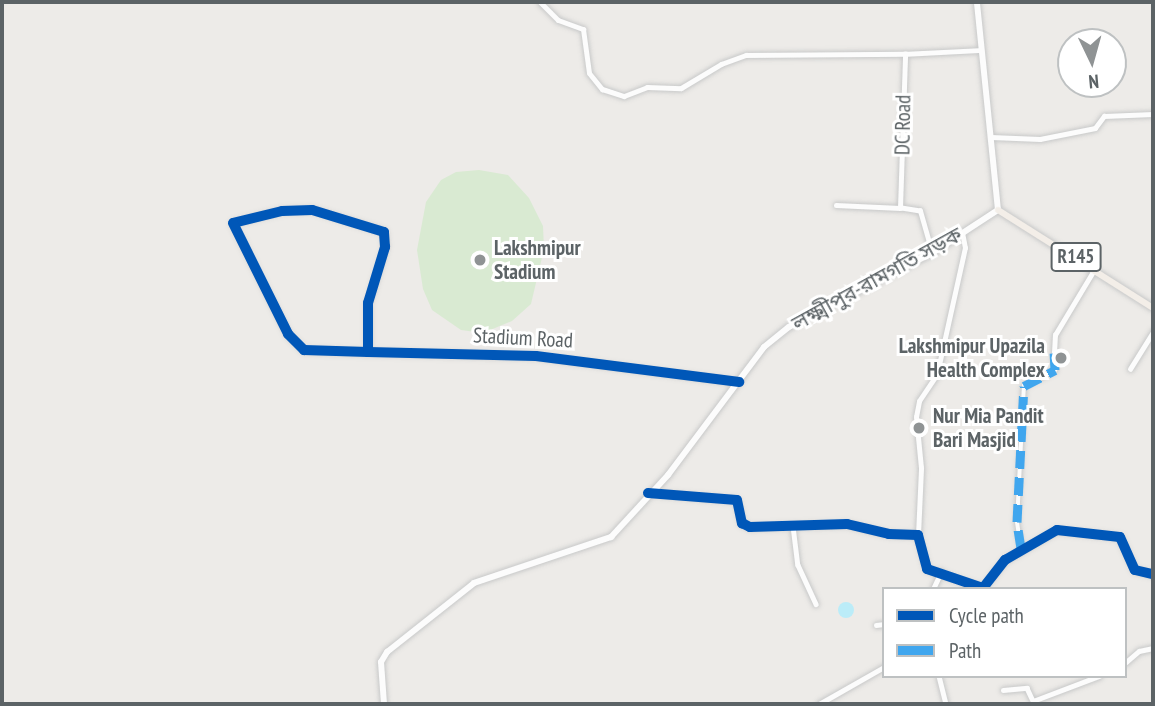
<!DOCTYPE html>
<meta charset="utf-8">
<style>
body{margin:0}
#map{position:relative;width:1155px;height:706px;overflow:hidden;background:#edebe8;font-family:"PT Sans Narrow","Noto Sans Bengali",sans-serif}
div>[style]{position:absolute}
.green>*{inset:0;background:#d9ead2}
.water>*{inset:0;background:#bbecf8}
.round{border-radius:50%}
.roads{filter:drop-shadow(0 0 2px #c8c9c9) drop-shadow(0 0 2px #c8c9c9)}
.pedestrian>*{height:3.5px;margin:-1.75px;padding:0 1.75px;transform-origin:1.75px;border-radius:1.75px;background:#fcfcfc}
.minor>*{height:4.5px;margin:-2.25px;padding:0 2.25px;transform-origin:2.25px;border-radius:2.25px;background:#fcfcfc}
.tertiary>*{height:5px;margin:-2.5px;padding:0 2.5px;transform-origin:2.5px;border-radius:2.5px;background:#fcfcfc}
.secondary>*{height:6px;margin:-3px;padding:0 3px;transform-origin:3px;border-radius:3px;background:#fcfcfc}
.primary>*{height:6px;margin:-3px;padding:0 3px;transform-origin:3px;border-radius:3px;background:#f3eee8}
.quiet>*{height:9px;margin-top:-4.5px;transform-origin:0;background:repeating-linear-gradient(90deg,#40a6ee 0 18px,transparent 0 27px)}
.cycleway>*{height:10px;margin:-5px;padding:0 5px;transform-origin:5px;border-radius:5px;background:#0057b8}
.dots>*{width:19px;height:19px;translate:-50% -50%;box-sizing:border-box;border:4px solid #fff;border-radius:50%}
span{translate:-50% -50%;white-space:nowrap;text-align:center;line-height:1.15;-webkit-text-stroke:6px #fff;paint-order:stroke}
.shield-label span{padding:2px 5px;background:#fff;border:2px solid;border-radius:5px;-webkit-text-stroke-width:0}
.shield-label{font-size:19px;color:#5c6366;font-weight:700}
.street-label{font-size:21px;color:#5c6366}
.poi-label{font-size:21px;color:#5c6366;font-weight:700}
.left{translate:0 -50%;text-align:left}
.right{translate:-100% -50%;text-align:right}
.frame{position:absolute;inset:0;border:4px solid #5c6366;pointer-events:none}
.legend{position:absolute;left:882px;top:587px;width:245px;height:91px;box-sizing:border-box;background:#fff;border:2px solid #bec1c2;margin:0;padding:9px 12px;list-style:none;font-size:21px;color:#5c6366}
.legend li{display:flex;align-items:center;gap:14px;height:35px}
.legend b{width:35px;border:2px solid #bec1c2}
.north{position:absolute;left:1057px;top:28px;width:70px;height:70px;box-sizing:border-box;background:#fff;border:2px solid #bec1c2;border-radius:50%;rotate:175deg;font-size:19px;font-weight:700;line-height:28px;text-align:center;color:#5c6366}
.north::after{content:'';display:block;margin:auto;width:24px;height:32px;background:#8f9394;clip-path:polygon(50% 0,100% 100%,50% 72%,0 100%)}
</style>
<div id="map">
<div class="green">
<div style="clip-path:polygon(479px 170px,508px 175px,529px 198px,543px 226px,544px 249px,531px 304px,512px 321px,483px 333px,461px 330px,432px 310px,423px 289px,417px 250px,426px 202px,441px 180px,456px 172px)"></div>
</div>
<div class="water">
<div class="round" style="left:838px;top:602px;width:16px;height:16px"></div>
</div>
<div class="roads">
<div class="pedestrian">
<div style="left:1021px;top:548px;width:26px;rotate:-99deg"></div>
<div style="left:1017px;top:522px;width:136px;rotate:-87.1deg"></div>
<div style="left:1024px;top:386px;width:35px;rotate:-27deg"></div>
<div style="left:1055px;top:370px;width:17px;rotate:-93deg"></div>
</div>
<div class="minor">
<div style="left:991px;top:137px;width:49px;rotate:2.3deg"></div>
<div style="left:1040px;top:139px;width:56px;rotate:-11.3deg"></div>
<div style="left:1095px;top:128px;width:15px;rotate:-53deg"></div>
<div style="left:1104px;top:116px;width:49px;rotate:-2.3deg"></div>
<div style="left:836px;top:205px;width:64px;rotate:2.7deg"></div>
<div style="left:932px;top:253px;width:44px;rotate:-105.9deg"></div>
<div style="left:920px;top:211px;width:20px;rotate:-171deg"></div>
<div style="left:900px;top:208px;width:154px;rotate:-88.1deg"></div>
<div style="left:905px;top:54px;width:76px;rotate:-3deg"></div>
<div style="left:368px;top:352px;width:49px;rotate:-90deg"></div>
<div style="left:368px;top:303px;width:59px;rotate:-73.1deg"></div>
<div style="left:385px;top:247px;width:15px;rotate:-94deg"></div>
<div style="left:384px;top:232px;width:75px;rotate:-163deg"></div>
<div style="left:312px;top:210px;width:30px;rotate:178deg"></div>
<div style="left:282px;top:211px;width:50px;rotate:166.2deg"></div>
<div style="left:233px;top:223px;width:124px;rotate:63.6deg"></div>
<div style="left:288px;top:334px;width:23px;rotate:45deg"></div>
<div style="left:304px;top:350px;width:64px;rotate:1.8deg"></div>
<div style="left:368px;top:352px;width:168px;rotate:1.4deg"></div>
<div style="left:536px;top:356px;width:204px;rotate:7.3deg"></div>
<div style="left:1054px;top:353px;width:18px;rotate:-87deg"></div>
<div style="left:1055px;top:335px;width:76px;rotate:-59deg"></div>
<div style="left:1130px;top:369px;width:44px;rotate:-58.1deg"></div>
<div style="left:651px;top:493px;width:86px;rotate:4.7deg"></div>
<div style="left:737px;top:500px;width:24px;rotate:78deg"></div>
<div style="left:742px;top:523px;width:9px;rotate:27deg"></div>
<div style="left:750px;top:527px;width:97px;rotate:-1.8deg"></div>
<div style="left:847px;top:524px;width:43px;rotate:13.4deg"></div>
<div style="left:889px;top:534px;width:29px;rotate:2deg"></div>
<div style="left:918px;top:535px;width:35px;rotate:75deg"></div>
<div style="left:927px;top:569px;width:59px;rotate:18.7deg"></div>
<div style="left:983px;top:588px;width:36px;rotate:-52deg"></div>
<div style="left:1005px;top:560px;width:60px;rotate:-30deg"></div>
<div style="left:1057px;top:530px;width:63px;rotate:6.3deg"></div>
<div style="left:1120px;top:537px;width:36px;rotate:66deg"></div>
<div style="left:1135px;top:570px;width:18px;rotate:13deg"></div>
<div style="left:793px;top:526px;width:39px;rotate:83deg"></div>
<div style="left:798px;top:565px;width:43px;rotate:65.2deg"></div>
<div style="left:918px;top:535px;width:67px;rotate:-87.4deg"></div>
<div style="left:921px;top:468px;width:51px;rotate:-95.6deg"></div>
<div style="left:916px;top:417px;width:16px;rotate:-79deg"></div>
<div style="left:919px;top:401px;width:32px;rotate:-56deg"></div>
<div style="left:937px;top:374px;width:129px;rotate:-77.5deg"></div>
<div style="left:965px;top:248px;width:15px;rotate:-101deg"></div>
<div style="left:933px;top:589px;width:19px;rotate:-65deg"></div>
<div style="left:876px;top:625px;width:8px;rotate:-7deg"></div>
<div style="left:1125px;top:663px;width:18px;rotate:-41deg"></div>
<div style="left:1139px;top:651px;width:14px;rotate:-12deg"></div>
<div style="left:939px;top:676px;width:29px;rotate:76deg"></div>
<div style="left:1003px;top:690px;width:24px;rotate:-5deg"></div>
<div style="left:1027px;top:688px;width:14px;rotate:65deg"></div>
<div style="left:1033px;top:701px;width:71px;rotate:-20.7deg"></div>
<div style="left:819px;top:704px;width:75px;rotate:-29.6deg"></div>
</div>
<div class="tertiary">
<div style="left:540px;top:2px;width:25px;rotate:45deg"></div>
<div style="left:558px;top:20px;width:27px;rotate:20deg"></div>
<div style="left:583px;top:29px;width:44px;rotate:82.2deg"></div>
<div style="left:589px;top:73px;width:21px;rotate:51deg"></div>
<div style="left:602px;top:89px;width:23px;rotate:18deg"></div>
<div style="left:624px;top:96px;width:25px;rotate:-21deg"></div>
<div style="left:647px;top:87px;width:34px;rotate:2deg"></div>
<div style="left:681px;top:88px;width:47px;rotate:-31deg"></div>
<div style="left:721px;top:64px;width:27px;rotate:-20deg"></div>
<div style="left:746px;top:55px;width:159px;rotate:-0.4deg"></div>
</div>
<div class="secondary">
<div style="left:384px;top:704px;width:42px;rotate:-94.1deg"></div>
<div style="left:381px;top:662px;width:12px;rotate:-59deg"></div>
<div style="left:387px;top:652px;width:111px;rotate:-38.4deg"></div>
<div style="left:474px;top:583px;width:145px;rotate:-18.6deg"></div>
<div style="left:611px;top:537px;width:84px;rotate:-47.4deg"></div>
<div style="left:668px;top:475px;width:160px;rotate:-53.1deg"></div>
<div style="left:764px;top:347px;width:32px;rotate:-39deg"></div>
<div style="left:789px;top:327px;width:161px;rotate:-27.4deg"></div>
<div style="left:932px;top:253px;width:79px;rotate:-33.1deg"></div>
<div style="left:998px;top:210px;width:209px;rotate:-95.8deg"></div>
</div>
<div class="primary">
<div style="left:998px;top:210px;width:183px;rotate:32.3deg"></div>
</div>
</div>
<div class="quiet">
<div style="left:1021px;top:548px;width:26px;rotate:-99deg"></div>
<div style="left:1017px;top:522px;width:136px;rotate:-87.1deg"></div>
<div style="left:1024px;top:386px;width:35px;rotate:-27deg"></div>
<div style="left:1055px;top:370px;width:17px;rotate:-93deg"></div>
</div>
<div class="cycleway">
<div style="left:368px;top:352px;width:49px;rotate:-90deg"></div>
<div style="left:368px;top:303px;width:59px;rotate:-73.1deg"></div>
<div style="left:385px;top:247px;width:15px;rotate:-94deg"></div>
<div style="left:384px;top:232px;width:75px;rotate:-163deg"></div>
<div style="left:312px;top:210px;width:30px;rotate:178deg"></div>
<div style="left:282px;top:211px;width:50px;rotate:166.2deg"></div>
<div style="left:233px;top:223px;width:124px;rotate:63.6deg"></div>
<div style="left:288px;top:334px;width:23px;rotate:45deg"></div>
<div style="left:304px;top:350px;width:64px;rotate:1.8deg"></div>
<div style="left:368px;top:352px;width:168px;rotate:1.4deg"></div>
<div style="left:536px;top:356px;width:205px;rotate:7.3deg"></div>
<div style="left:648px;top:493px;width:89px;rotate:4.5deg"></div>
<div style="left:737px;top:500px;width:24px;rotate:78deg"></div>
<div style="left:742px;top:523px;width:9px;rotate:27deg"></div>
<div style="left:750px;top:527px;width:97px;rotate:-1.8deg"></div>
<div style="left:847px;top:524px;width:43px;rotate:13.4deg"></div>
<div style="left:889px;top:534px;width:29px;rotate:2deg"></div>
<div style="left:918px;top:535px;width:35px;rotate:75deg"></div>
<div style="left:927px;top:569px;width:59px;rotate:18.7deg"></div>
<div style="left:983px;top:588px;width:36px;rotate:-52deg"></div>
<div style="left:1005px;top:560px;width:60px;rotate:-30deg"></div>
<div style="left:1057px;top:530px;width:63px;rotate:6.3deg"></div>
<div style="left:1120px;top:537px;width:36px;rotate:66deg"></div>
<div style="left:1135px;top:570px;width:18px;rotate:13deg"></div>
</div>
<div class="dots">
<div style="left:480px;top:260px;background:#8f9394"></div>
<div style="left:1061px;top:358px;background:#8f9394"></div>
<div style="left:919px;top:428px;background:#8f9394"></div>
</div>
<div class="shield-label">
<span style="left:1076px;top:257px">R145</span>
</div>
<div class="street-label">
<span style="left:903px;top:125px;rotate:-89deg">DC Road</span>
<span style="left:877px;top:279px;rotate:-29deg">লক্ষ্মীপুর-রামগতি সড়ক</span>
<span style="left:523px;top:338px;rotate:3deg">Stadium Road</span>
</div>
<div class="poi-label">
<span class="left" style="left:494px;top:260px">Lakshmipur<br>Stadium</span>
<span class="right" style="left:1045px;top:358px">Lakshmipur Upazila<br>Health Complex</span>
<span class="left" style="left:933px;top:428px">Nur Mia Pandit<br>Bari Masjid</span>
</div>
<div class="frame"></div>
<ul class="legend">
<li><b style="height:9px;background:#0057b8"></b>Cycle path</li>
<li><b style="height:9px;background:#40a6ee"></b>Path</li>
</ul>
<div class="north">N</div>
</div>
